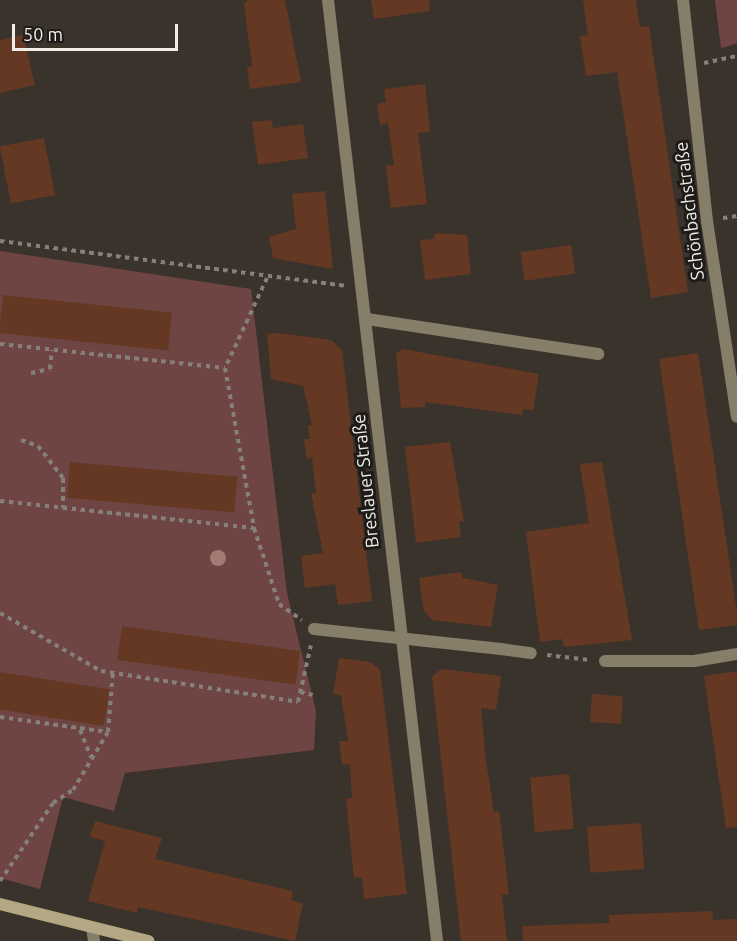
<!DOCTYPE html>
<meta charset="utf-8">
<style>
body{margin:0}
#map{position:relative;width:737px;height:941px;overflow:hidden;background:#39332c;font-family:Ubuntu,sans-serif}
div>[style]{position:absolute}
.green>*{inset:0;background:#6f4543}
.building>*{inset:0;background:#653823;transform-origin:0 0}
.path>*{height:4px;margin-top:-2px;transform-origin:0;background:repeating-linear-gradient(90deg,#86807b 0 4.5px,transparent 0 9px)}
.service>*{height:12px;margin:-6px;padding:0 6px;transform-origin:6px;border-radius:6px;background:#867e69}
.minor>*{height:12px;margin:-6px;padding:0 6px;transform-origin:6px;border-radius:6px;background:#867e69}
.secondary>*{height:12px;margin:-6px;padding:0 6px;transform-origin:6px;border-radius:6px;background:#b4a785}
.trees>*{width:16px;height:16px;margin:-8px;border-radius:50%;background:#a47a75}
span{translate:-50% -50%;white-space:nowrap;text-align:center;line-height:1.15;-webkit-text-stroke:6px #1e1b18;paint-order:stroke}
.street-label{font-size:18px;color:#f0ece8}
.scale{position:absolute;left:12px;top:24px;width:166px;height:27px;box-sizing:border-box;border:3px solid #f0ece8;border-top:0;padding-left:8px;font-size:18px;line-height:21px;white-space:nowrap;color:#f0ece8;-webkit-text-stroke:4px #1e1b18;paint-order:stroke}
</style>
<div id="map">
<div class="green">
<div style="clip-path:polygon(715px 0,737px 0,737px 43px,726px 47px,721px 48px)"></div>
<div style="clip-path:polygon(0 251px,251px 289px,287px 593px,316px 711px,314px 750px,125px 773px,114px 811px,63px 797px,40px 889px,0 878px)"></div>
</div>
<div class="building">
<div style="clip-path:polygon(248px 0,285px 0,301px 82px,250px 89px,247px 67px,252px 66px,244px 4px)"></div>
<div style="clip-path:polygon(371px 0,429px 0,430px 11px,374px 19px)"></div>
<div style="clip-path:polygon(583px 0,636px 0,640px 27px,649px 26px,688px 292px,651px 298px,617px 72px,586px 76px,580px 36px,588px 35px)"></div>
<div style="clip-path:polygon(23px 35px,35px 85px,0 93px,0 40px)"></div>
<div style="clip-path:polygon(425px 84px,430px 132px,418px 133px,427px 204px,391px 208px,386px 166px,394px 165px,388px 123px,380px 125px,377px 104px,386px 102px,384px 89px)"></div>
<div style="clip-path:polygon(272px 120px,273px 128px,303px 124px,308px 158px,258px 165px,252px 122px)"></div>
<div style="left:44px;top:138px;width:58px;height:45px;rotate:79deg"></div>
<div style="clip-path:polygon(325px 191px,333px 269px,273px 258px,269px 237px,296px 229px,292px 194px)"></div>
<div style="clip-path:polygon(436px 233px,467px 235px,471px 274px,425px 280px,420px 240px,433px 239px)"></div>
<div style="left:571px;top:245px;width:29px;height:51px;rotate:82deg"></div>
<div style="left:3px;top:295px;width:170px;height:38px;rotate:6deg"></div>
<div style="clip-path:polygon(278px 333px,331px 340px,342px 350px,372px 601px,338px 605px,335px 584px,305px 588px,301px 556px,323px 553px,311px 493px,316px 493px,312px 458px,307px 459px,304px 439px,310px 439px,308px 426px,312px 425px,303px 386px,271px 379px,267px 334px)"></div>
<div style="clip-path:polygon(403px 349px,539px 374px,533px 410px,523px 409px,522px 415px,425px 402px,425px 407px,401px 408px,396px 354px)"></div>
<div style="clip-path:polygon(698px 353px,737px 613px,737px 625px,699px 630px,659px 359px)"></div>
<div style="clip-path:polygon(450px 442px,464px 521px,459px 522px,461px 537px,416px 543px,405px 447px)"></div>
<div style="left:70px;top:462px;width:168px;height:36px;rotate:5deg"></div>
<div style="clip-path:polygon(602px 462px,632px 640px,564px 647px,562px 639px,540px 642px,526px 532px,589px 523px,580px 464px)"></div>
<div style="clip-path:polygon(461px 572px,463px 578px,498px 585px,491px 627px,432px 620px,424px 611px,419px 578px)"></div>
<div style="left:122px;top:626px;width:180px;height:34px;rotate:8deg"></div>
<div style="clip-path:polygon(339px 658px,370px 662px,380px 669px,407px 894px,364px 899px,362px 877px,354px 878px,346px 799px,352px 798px,350px 764px,342px 765px,339px 741px,348px 741px,341px 695px,333px 694px)"></div>
<div style="clip-path:polygon(441px 669px,501px 676px,496px 710px,481px 708px,486px 761px,494px 812px,499px 811px,505px 861px,509px 894px,502px 895px,507px 941px,461px 941px,432px 677px)"></div>
<div style="clip-path:polygon(737px 671px,737px 827px,726px 828px,704px 676px)"></div>
<div style="left:0;top:672px;width:111px;height:37px;rotate:9deg"></div>
<div style="left:592px;top:694px;width:31px;height:28px;rotate:4deg"></div>
<div style="left:569px;top:774px;width:55px;height:39px;rotate:85deg"></div>
<div style="clip-path:polygon(95px 821px,162px 838px,155px 859px,293px 891px,291px 900px,303px 903px,295px 941px,138px 907px,137px 913px,88px 901px,105px 841px,90px 837px)"></div>
<div style="left:641px;top:823px;width:46px;height:54px;rotate:86deg"></div>
<div style="clip-path:polygon(712px 911px,713px 920px,737px 919px,737px 941px,523px 941px,522px 926px,609px 923px,609px 915px)"></div>
</div>
<div class="path">
<div style="left:704px;top:63px;width:34px;rotate:-12deg"></div>
<div style="left:723px;top:218px;width:14px;rotate:-8deg"></div>
<div style="left:0;top:241px;width:348px;rotate:7.4deg"></div>
<div style="left:267px;top:278px;width:99px;rotate:115deg"></div>
<div style="left:225px;top:368px;width:163px;rotate:79.7deg"></div>
<div style="left:254px;top:528px;width:80px;rotate:71.8deg"></div>
<div style="left:279px;top:604px;width:28px;rotate:35deg"></div>
<div style="left:0;top:344px;width:226px;rotate:6.1deg"></div>
<div style="left:31px;top:373px;width:19px;rotate:-12deg"></div>
<div style="left:50px;top:369px;width:19px;rotate:-84deg"></div>
<div style="left:21px;top:440px;width:18px;rotate:19deg"></div>
<div style="left:38px;top:446px;width:41px;rotate:52deg"></div>
<div style="left:63px;top:478px;width:30px;rotate:90deg"></div>
<div style="left:0;top:501px;width:255px;rotate:6.1deg"></div>
<div style="left:0;top:613px;width:116px;rotate:29.9deg"></div>
<div style="left:101px;top:671px;width:199px;rotate:8.9deg"></div>
<div style="left:298px;top:702px;width:58px;rotate:-77.2deg"></div>
<div style="left:547px;top:655px;width:43px;rotate:6.6deg"></div>
<div style="left:300px;top:692px;width:13px;rotate:13deg"></div>
<div style="left:0;top:717px;width:109px;rotate:7.9deg"></div>
<div style="left:80px;top:730px;width:29px;rotate:68deg"></div>
<div style="left:0;top:881px;width:94px;rotate:-55.8deg"></div>
<div style="left:53px;top:803px;width:24px;rotate:-33deg"></div>
<div style="left:73px;top:790px;width:68px;rotate:-58.9deg"></div>
<div style="left:108px;top:732px;width:59px;rotate:-85.2deg"></div>
</div>
<div class="service">
<div style="left:501px;top:649px;width:30px;rotate:8deg"></div>
<div style="left:605px;top:661px;width:89px"></div>
</div>
<div class="minor">
<div style="left:328px;top:0;width:947px;rotate:83.39deg"></div>
<div style="left:683px;top:0;width:222px;rotate:83.8deg"></div>
<div style="left:707px;top:221px;width:198px;rotate:81.3deg"></div>
<div style="left:367px;top:319px;width:234px;rotate:8.6deg"></div>
<div style="left:314px;top:629px;width:188px;rotate:6.1deg"></div>
<div style="left:694px;top:661px;width:44px;rotate:-9.2deg"></div>
<div style="left:92px;top:928px;width:13px;rotate:81deg"></div>
</div>
<div class="secondary">
<div style="left:0;top:904px;width:153px;rotate:14deg"></div>
</div>
<div class="trees">
<div style="left:218px;top:558px"></div>
</div>
<div class="street-label">
<span style="left:689px;top:211px;rotate:-97deg">Schönbachstraße</span>
<span style="left:365px;top:481px;rotate:-96deg">Breslauer Straße</span>
</div>
<div class="scale">50 m</div>
</div>
